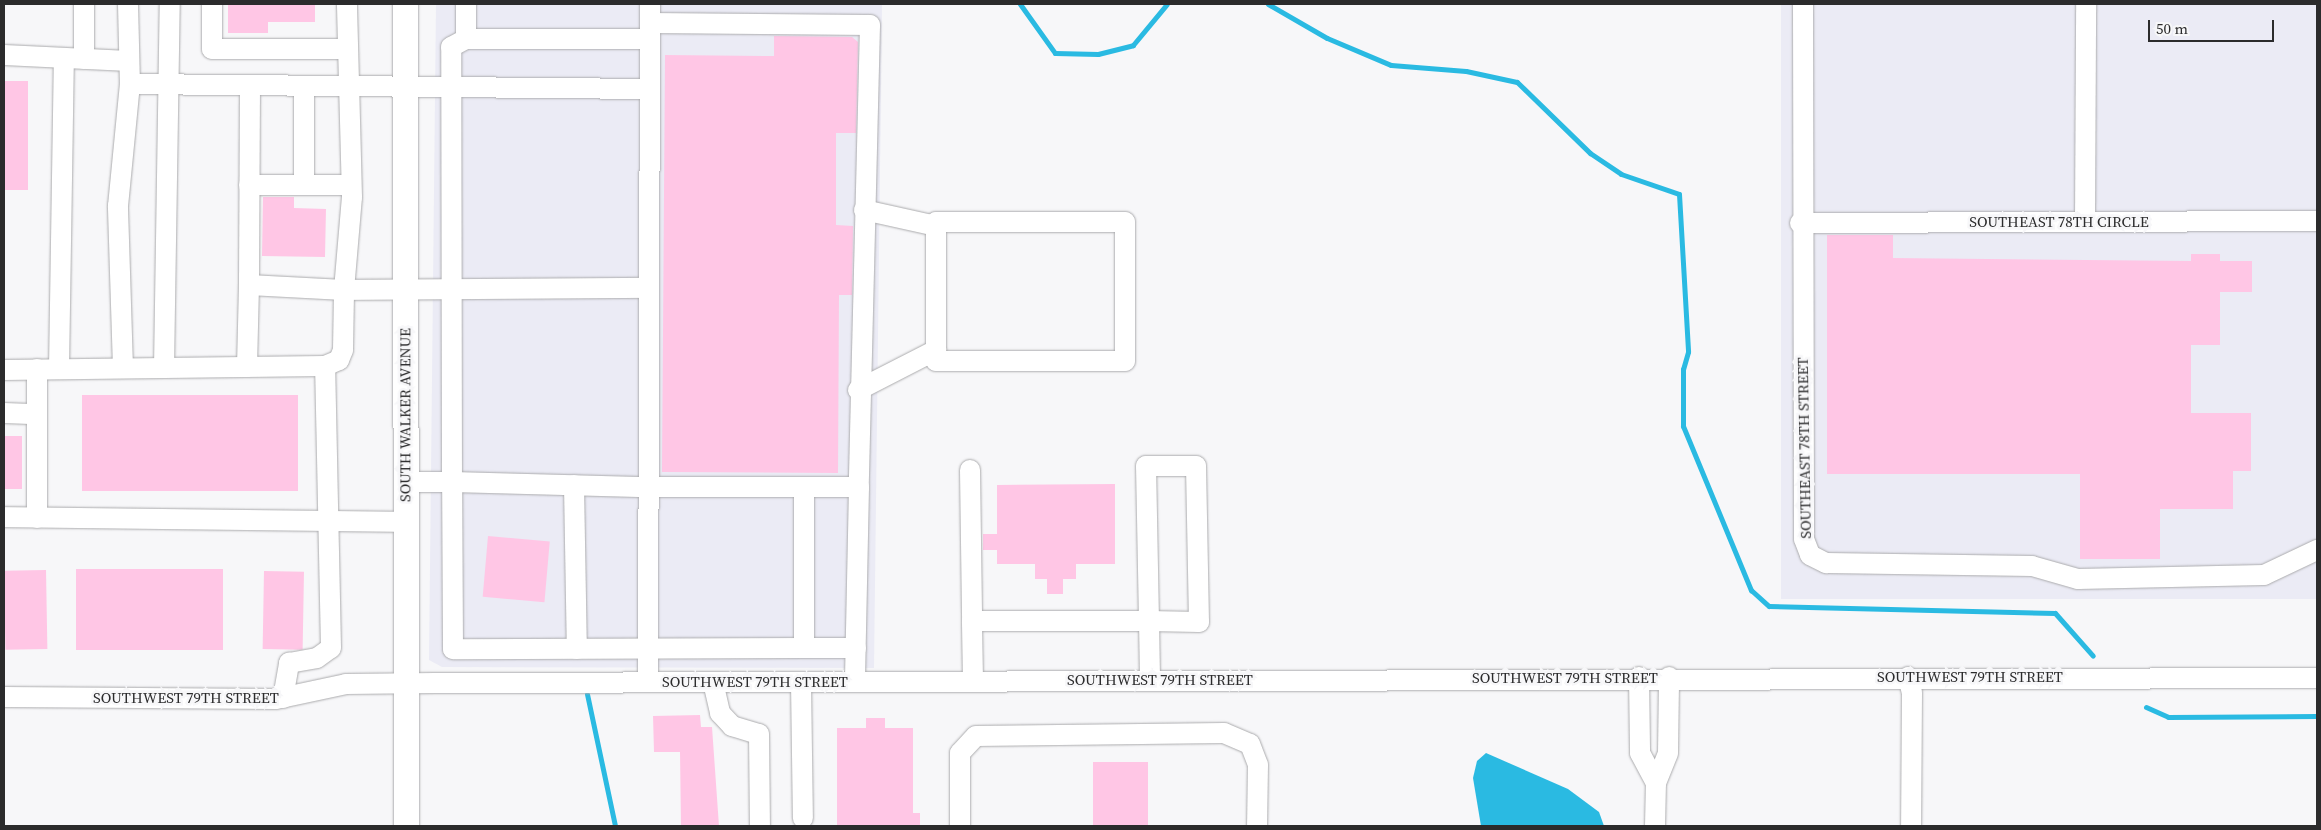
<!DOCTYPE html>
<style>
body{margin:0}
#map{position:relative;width:2321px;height:830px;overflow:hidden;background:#f7f7f9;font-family:"Source Serif 4",serif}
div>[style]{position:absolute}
.built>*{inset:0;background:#ebebf5;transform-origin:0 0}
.water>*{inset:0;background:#2abae2}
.stream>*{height:5px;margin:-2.5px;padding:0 2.5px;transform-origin:2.5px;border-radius:2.5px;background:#2abae2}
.building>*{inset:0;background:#ffc6e5;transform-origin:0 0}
.roads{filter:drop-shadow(0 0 1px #ababad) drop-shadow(0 0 1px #ababad)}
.minor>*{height:20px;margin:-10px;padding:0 10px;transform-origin:10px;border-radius:10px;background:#fff}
.major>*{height:25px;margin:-12.5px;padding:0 12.5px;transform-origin:12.5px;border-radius:12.5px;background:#fff}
span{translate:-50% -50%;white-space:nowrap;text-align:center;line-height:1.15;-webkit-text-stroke:5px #f7f7f9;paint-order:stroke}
.street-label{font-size:15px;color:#2b2b2c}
.frame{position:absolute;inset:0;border:5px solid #2b2b2c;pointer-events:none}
.scale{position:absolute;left:2148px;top:20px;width:126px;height:22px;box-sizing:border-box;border:2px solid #2b2b2c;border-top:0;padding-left:6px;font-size:15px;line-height:18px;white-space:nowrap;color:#2b2b2c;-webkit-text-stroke:4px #f7f7f9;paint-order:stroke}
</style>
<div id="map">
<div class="built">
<div style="clip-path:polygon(436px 4px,882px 4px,874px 668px,442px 667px,429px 660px)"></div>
<div style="left:1781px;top:4px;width:536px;height:595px"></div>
</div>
<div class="water">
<div style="clip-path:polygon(1486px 753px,1568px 789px,1599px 812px,1604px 826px,1481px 826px,1473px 778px,1477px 761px)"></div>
</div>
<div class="stream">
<div style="left:1020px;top:4px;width:60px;rotate:54.5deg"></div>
<div style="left:1055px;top:53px;width:43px;rotate:1.3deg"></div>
<div style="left:1098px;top:54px;width:36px;rotate:-14deg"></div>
<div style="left:1133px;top:45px;width:53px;rotate:-50.3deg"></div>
<div style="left:1268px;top:4px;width:68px;rotate:30deg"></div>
<div style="left:1327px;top:38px;width:69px;rotate:22.9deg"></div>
<div style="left:1391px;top:65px;width:75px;rotate:4.6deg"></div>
<div style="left:1466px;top:71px;width:52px;rotate:12.2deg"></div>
<div style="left:1517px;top:82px;width:102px;rotate:44.2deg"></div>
<div style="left:1590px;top:153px;width:37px;rotate:34deg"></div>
<div style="left:1621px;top:174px;width:61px;rotate:19deg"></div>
<div style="left:1679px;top:194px;width:158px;rotate:86.7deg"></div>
<div style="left:1688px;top:352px;width:18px;rotate:106deg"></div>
<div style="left:1683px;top:369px;width:57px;rotate:90deg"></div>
<div style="left:1683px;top:426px;width:178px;rotate:67.5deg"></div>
<div style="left:1751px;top:590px;width:24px;rotate:42deg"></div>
<div style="left:1769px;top:606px;width:286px;rotate:1.4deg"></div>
<div style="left:2055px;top:613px;width:57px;rotate:48.5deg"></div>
<div style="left:587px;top:694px;width:135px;rotate:78deg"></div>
<div style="left:2146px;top:707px;width:24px;rotate:24deg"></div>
<div style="left:2168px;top:717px;width:149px;rotate:-0.4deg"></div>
</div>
<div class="building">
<div style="clip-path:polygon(228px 4px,315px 4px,315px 22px,268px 22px,268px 33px,228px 33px)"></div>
<div style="clip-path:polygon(774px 36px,852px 37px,858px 42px,856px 133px,836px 133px,836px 225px,853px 226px,852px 295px,839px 295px,838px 473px,662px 472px,665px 55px,774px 56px)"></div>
<div style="left:4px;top:81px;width:24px;height:109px"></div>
<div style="clip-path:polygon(263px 197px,294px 197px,294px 208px,326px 209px,325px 257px,262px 256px)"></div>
<div style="clip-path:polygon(1827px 235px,1893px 235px,1893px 258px,2191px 261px,2191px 254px,2220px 254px,2220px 261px,2252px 261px,2252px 292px,2220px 292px,2220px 345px,2191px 345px,2191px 413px,2251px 413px,2251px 471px,2233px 471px,2233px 509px,2160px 509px,2160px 559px,2080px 559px,2080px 474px,1827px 474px)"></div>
<div style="left:82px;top:395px;width:216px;height:96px"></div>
<div style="left:4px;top:436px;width:18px;height:53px"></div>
<div style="clip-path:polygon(1115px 484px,1115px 564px,1076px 564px,1076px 579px,1063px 579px,1063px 594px,1047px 594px,1047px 579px,1035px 579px,1035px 564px,997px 564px,997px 550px,983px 550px,983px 534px,997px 534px,997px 485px)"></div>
<div style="left:488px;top:536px;width:62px;height:61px;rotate:5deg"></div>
<div style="left:76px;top:569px;width:147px;height:81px"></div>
<div style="left:46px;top:570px;width:79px;height:42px;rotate:89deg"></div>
<div style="left:264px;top:571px;width:40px;height:78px;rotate:1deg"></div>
<div style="clip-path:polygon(700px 715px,701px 727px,712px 727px,719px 826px,681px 826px,680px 752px,654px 752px,653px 716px)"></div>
<div style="clip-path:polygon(866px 718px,885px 718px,885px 728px,913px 728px,913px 813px,920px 813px,920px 826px,837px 826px,837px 728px,866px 728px)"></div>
<div style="left:1148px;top:762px;width:64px;height:55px;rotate:90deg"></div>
</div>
<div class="roads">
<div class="minor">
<div style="left:128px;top:4px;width:80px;rotate:88.6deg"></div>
<div style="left:130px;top:84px;width:520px;rotate:0.55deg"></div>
<div style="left:212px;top:4px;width:45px;rotate:90deg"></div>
<div style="left:212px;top:49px;width:136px"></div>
<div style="left:1803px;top:4px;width:535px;rotate:89.89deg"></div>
<div style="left:1804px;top:539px;width:17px;rotate:69deg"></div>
<div style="left:1810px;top:555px;width:18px;rotate:27deg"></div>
<div style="left:1826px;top:563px;width:206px;rotate:0.8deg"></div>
<div style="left:2032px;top:566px;width:48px;rotate:15.8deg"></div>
<div style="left:2078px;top:579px;width:186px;rotate:-1.2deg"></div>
<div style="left:2264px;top:575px;width:59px;rotate:-25.3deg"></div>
<div style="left:650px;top:23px;width:220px;rotate:0.5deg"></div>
<div style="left:870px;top:25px;width:462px;rotate:91.4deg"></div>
<div style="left:466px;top:39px;width:184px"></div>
<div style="left:4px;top:55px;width:125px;rotate:2.7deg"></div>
<div style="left:84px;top:59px;width:55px;rotate:-90deg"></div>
<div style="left:250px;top:87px;width:198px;rotate:90.3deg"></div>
<div style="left:249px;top:285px;width:95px;rotate:3deg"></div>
<div style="left:344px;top:290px;width:93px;rotate:-85.1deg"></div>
<div style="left:352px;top:197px;width:193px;rotate:-91.5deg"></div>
<div style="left:304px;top:88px;width:97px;rotate:90deg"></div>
<div style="left:249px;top:185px;width:99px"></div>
<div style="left:864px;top:210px;width:74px;rotate:12.5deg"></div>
<div style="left:936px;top:222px;width:189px"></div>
<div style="left:1125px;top:222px;width:139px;rotate:90deg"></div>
<div style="left:1125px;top:361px;width:189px;rotate:180deg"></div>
<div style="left:936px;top:361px;width:139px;rotate:-90deg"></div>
<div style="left:2085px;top:222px;width:218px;rotate:-89.7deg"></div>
<div style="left:1800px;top:223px;width:517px;rotate:-0.22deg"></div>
<div style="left:247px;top:367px;width:82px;rotate:-88.6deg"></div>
<div style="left:123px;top:368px;width:162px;rotate:-91.8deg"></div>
<div style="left:118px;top:206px;width:123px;rotate:-84.4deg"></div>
<div style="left:164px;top:368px;width:364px;rotate:-89.1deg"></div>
<div style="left:37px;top:369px;width:149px;rotate:90deg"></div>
<div style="left:59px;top:369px;width:311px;rotate:-89.1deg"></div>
<div style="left:4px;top:370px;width:321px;rotate:-0.7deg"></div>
<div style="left:325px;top:366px;width:15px;rotate:-23deg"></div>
<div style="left:339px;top:360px;width:11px;rotate:-68deg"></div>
<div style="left:343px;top:350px;width:60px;rotate:-89deg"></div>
<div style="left:344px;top:290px;width:305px;rotate:-0.4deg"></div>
<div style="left:858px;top:390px;width:88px;rotate:-27.1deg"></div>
<div style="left:4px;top:413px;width:33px;rotate:2deg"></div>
<div style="left:1146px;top:466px;width:50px"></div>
<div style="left:1196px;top:466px;width:156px;rotate:88.9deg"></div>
<div style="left:1199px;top:622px;width:50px;rotate:-178.9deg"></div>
<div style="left:1149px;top:621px;width:155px;rotate:-91.1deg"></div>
<div style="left:970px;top:470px;width:151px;rotate:89.2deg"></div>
<div style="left:404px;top:482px;width:48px"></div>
<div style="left:452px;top:482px;width:196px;rotate:1.5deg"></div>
<div style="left:648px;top:487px;width:156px"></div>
<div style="left:804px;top:487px;width:161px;rotate:90deg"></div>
<div style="left:804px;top:648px;width:351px;rotate:179.8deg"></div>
<div style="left:453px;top:649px;width:167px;rotate:-90.3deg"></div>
<div style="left:452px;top:482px;width:435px;rotate:-90.1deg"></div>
<div style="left:451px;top:47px;width:17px;rotate:-28deg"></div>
<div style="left:466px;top:39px;width:35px;rotate:-90deg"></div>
<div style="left:574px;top:485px;width:164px;rotate:89deg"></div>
<div style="left:804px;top:487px;width:55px"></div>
<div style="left:859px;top:487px;width:194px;rotate:91.2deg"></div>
<div style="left:4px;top:517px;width:401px;rotate:0.7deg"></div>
<div style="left:804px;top:648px;width:52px"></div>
<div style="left:1639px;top:677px;width:76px;rotate:89.2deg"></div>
<div style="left:1640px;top:753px;width:34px;rotate:62deg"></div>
<div style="left:1908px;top:677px;width:16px;rotate:76deg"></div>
<div style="left:1912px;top:693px;width:133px;rotate:90.4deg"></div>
<div style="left:973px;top:681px;width:60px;rotate:-91deg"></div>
<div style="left:972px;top:621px;width:177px"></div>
<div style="left:1149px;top:621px;width:59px;rotate:89deg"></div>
<div style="left:648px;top:682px;width:678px;rotate:-89.83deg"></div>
<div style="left:713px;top:682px;width:32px;rotate:77deg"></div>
<div style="left:720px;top:713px;width:18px;rotate:47deg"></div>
<div style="left:732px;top:726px;width:28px;rotate:17deg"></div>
<div style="left:759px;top:734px;width:92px;rotate:89.4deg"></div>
<div style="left:801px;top:682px;width:136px;rotate:89.2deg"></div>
<div style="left:4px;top:697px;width:272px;rotate:0.4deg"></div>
<div style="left:276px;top:699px;width:72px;rotate:-12.1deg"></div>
<div style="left:346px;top:684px;width:89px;rotate:-0.6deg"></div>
<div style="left:435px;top:683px;width:1882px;rotate:-0.15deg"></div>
<div style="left:283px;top:698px;width:36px;rotate:-80deg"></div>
<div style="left:289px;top:663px;width:28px;rotate:-10deg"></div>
<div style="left:317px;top:658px;width:17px;rotate:-36deg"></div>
<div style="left:331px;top:648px;width:282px;rotate:-91.2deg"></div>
<div style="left:960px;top:826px;width:73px;rotate:-90deg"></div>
<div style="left:960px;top:753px;width:23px;rotate:-47deg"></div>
<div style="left:976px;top:736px;width:248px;rotate:-0.7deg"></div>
<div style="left:1224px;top:733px;width:28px;rotate:23deg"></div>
<div style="left:1250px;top:744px;width:22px;rotate:69deg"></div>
<div style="left:1258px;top:765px;width:61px;rotate:90.9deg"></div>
<div style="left:1655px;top:826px;width:43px;rotate:-88.7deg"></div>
<div style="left:1656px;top:783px;width:32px;rotate:-68deg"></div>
<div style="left:1668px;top:753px;width:76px;rotate:-89.2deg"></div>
</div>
<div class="major">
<div style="left:405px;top:4px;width:822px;rotate:89.93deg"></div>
</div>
</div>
<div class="street-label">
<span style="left:2059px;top:222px">SOUTHEAST 78TH CIRCLE</span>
<span style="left:405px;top:415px;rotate:-90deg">SOUTH WALKER AVENUE</span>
<span style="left:1804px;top:448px;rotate:-91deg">SOUTHEAST 78TH STREET</span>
<span style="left:1970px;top:677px">SOUTHWEST 79TH STREET</span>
<span style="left:1565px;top:678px">SOUTHWEST 79TH STREET</span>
<span style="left:1160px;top:680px">SOUTHWEST 79TH STREET</span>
<span style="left:755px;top:682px">SOUTHWEST 79TH STREET</span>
<span style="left:186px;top:698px">SOUTHWEST 79TH STREET</span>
</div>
<div class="frame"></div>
<div class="scale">50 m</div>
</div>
